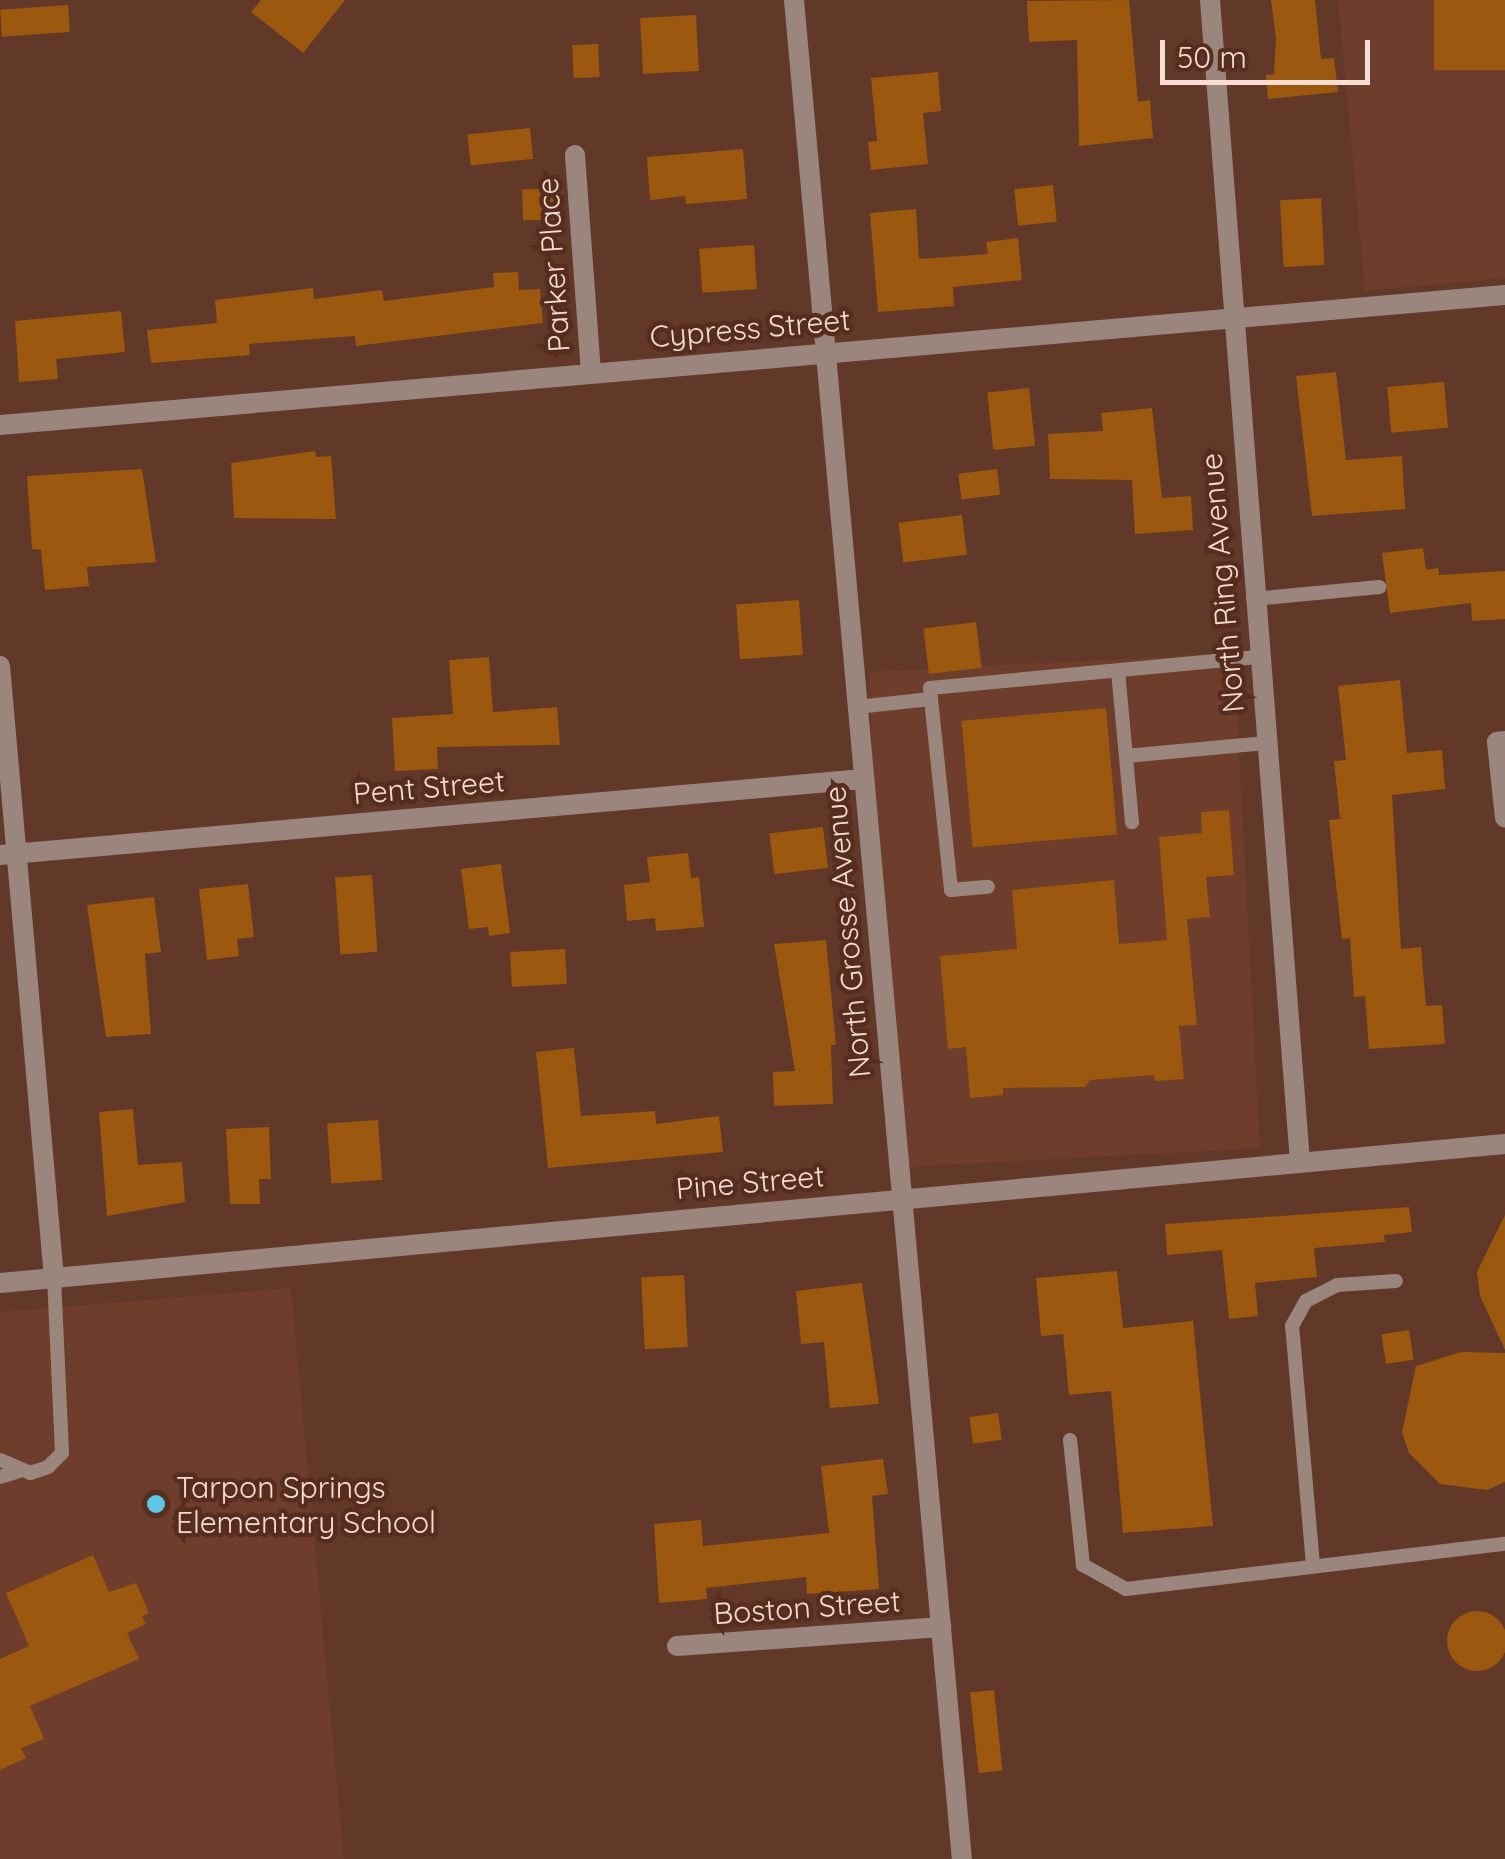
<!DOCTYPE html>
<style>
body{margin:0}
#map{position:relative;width:1505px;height:1859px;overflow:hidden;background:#623829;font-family:Quicksand,sans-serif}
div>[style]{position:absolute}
.built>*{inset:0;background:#6e3d2b;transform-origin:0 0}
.building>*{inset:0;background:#9b580e;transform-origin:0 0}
.round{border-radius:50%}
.service>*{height:14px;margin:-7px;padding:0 7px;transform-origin:7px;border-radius:7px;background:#9b867e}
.minor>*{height:20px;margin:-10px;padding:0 10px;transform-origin:10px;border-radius:10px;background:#9b867e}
.dots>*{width:28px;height:28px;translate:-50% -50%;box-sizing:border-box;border:5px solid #562d1f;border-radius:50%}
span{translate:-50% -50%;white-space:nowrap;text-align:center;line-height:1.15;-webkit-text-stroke:9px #562d1f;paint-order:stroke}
.street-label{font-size:30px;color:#f8ddd4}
.poi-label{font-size:30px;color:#f8ddd4}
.left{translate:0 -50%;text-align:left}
.scale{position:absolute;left:1160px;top:40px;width:210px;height:45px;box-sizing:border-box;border:5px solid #f8ddd4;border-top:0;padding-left:12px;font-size:30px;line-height:35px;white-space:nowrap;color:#f8ddd4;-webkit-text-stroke:8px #562d1f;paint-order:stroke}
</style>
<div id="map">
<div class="built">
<div style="clip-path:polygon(1338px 0,1505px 0,1505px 278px,1365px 291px)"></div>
<div style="left:1234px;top:653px;width:496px;height:366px;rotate:87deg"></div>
<div style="clip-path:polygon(291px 1288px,344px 1859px,0 1859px,0 1312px)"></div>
</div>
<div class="building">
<div style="clip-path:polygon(261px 0,345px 0,303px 53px,251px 12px)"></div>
<div style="clip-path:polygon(1129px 0,1138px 102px,1150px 100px,1153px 138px,1079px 146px,1077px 40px,1029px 42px,1027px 1px)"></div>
<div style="clip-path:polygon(1271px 0,1315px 0,1321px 59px,1334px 58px,1338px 92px,1268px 99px,1266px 75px,1274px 74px,1276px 39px)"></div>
<div style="left:1434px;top:0;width:71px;height:70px"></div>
<div style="left:68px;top:5px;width:27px;height:68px;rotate:86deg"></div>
<div style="left:696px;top:15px;width:56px;height:56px;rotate:87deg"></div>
<div style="left:598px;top:44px;width:33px;height:26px;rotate:87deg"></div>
<div style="clip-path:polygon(938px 72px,941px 111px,923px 113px,928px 164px,871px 170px,868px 142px,877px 141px,871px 78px)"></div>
<div style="left:530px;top:128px;width:31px;height:63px;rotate:84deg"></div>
<div style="clip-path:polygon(743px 149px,747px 199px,686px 204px,685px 196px,650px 200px,647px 157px)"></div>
<div style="left:1053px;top:185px;width:37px;height:39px;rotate:84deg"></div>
<div style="left:562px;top:188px;width:31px;height:40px;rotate:88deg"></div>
<div style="left:1321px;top:198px;width:67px;height:41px;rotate:87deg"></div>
<div style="clip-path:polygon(916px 209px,919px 259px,988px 254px,986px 242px,1018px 238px,1022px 280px,953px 287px,954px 306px,878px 312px,870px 213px)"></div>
<div style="left:754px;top:245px;width:44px;height:55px;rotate:86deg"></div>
<div style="clip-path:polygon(518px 272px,519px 290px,540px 289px,543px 323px,356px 346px,355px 336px,249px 344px,250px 355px,151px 363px,147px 330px,217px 323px,215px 300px,313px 288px,314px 299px,382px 290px,384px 301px,494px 287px,493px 273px)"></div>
<div style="clip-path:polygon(121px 311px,125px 352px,56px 359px,58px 379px,19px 382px,15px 321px)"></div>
<div style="clip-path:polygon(1336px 372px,1346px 460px,1402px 456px,1405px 509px,1312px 516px,1296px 376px)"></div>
<div style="left:1444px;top:382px;width:46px;height:57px;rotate:85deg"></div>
<div style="left:1029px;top:388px;width:58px;height:42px;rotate:84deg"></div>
<div style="clip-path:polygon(1152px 408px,1162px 498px,1191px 496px,1193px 530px,1135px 534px,1132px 480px,1050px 479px,1048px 434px,1103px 431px,1101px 413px)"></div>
<div style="clip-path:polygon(315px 451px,316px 457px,331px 456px,336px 519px,234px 518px,231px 463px)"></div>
<div style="clip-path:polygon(142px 469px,156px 562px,87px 567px,89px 586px,45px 590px,41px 550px,32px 549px,27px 476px)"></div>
<div style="left:997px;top:469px;width:26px;height:39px;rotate:83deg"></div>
<div style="left:962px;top:515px;width:40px;height:64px;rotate:83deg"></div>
<div style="clip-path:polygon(1423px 548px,1426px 570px,1438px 568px,1439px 575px,1505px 571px,1505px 619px,1472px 621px,1471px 603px,1390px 613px,1382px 553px)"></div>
<div style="left:799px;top:600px;width:55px;height:63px;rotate:86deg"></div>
<div style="left:976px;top:622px;width:46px;height:53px;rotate:83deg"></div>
<div style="clip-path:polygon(489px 657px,493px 712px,557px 707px,560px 745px,437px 747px,438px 769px,395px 771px,392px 718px,453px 714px,449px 660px)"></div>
<div style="clip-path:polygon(1400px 680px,1407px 753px,1442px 750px,1445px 789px,1392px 795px,1401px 949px,1421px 947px,1426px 1006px,1442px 1005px,1445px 1044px,1369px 1049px,1365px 996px,1354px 997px,1350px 938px,1342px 939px,1329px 820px,1340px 819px,1334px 761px,1346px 760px,1338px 686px)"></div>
<div style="left:1106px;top:708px;width:127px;height:145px;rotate:85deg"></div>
<div style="clip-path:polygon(1229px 810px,1234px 875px,1206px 877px,1210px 917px,1187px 919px,1197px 1025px,1179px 1026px,1184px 1079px,1155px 1081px,1154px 1075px,1090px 1080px,1085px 1087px,1003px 1088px,1003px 1095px,970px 1098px,966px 1047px,948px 1049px,940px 956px,1017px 949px,1012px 890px,1114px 880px,1119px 944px,1167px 940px,1159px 837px,1202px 833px,1201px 812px)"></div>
<div style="left:823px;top:827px;width:41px;height:54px;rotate:83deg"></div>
<div style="clip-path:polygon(688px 853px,691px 878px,699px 877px,704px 927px,656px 931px,655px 918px,627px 921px,624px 885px,650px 882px,647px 857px)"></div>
<div style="clip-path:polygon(501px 864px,510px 933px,489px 936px,488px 927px,469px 929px,461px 869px)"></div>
<div style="left:372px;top:875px;width:77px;height:37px;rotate:86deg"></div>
<div style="clip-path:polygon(248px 884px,254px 937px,237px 939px,239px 956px,207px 960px,199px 889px)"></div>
<div style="clip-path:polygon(154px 897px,161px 952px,145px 954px,151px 1034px,106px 1037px,87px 905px)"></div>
<div style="clip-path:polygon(826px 940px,836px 1045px,831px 1045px,833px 1104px,774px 1106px,773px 1072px,795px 1071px,774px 944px)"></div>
<div style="left:565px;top:949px;width:35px;height:55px;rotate:87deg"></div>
<div style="clip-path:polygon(574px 1048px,581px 1116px,655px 1111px,656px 1124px,719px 1116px,723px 1152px,548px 1168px,536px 1052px)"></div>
<div style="clip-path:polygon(133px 1109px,138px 1165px,182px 1162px,185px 1202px,107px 1216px,99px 1112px)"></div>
<div style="left:378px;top:1120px;width:60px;height:51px;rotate:86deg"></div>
<div style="clip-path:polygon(269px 1127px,271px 1179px,259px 1179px,260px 1204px,230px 1204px,226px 1129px)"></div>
<div style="clip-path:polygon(1409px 1207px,1412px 1232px,1384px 1235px,1385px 1242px,1314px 1248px,1317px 1277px,1255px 1283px,1258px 1316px,1229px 1319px,1222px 1250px,1167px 1255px,1165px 1224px)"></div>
<div style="clip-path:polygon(1505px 1215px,1505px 1350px,1480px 1296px,1477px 1272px)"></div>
<div style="clip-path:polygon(1117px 1271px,1123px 1328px,1193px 1321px,1213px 1526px,1123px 1533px,1111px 1391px,1069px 1395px,1063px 1334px,1041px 1336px,1036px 1278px)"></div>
<div style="left:684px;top:1275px;width:72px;height:43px;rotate:87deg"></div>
<div style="clip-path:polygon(862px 1283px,879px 1404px,830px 1408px,824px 1342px,801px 1344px,796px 1291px)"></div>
<div style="left:1409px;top:1330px;width:30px;height:28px;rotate:81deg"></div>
<div style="clip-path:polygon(1461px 1352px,1505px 1353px,1505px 1482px,1487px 1490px,1440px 1484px,1409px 1453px,1402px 1432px,1416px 1366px)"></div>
<div style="left:998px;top:1413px;width:27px;height:29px;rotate:82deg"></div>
<div style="clip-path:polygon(883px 1459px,888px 1494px,872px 1496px,879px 1589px,807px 1594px,806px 1577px,706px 1588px,707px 1599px,659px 1603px,654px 1524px,701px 1520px,703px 1546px,829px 1533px,821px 1466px)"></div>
<div style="clip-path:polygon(93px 1555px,109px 1592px,136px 1583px,149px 1613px,142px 1616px,146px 1624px,127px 1633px,139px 1659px,30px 1706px,44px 1739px,21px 1748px,26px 1758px,0 1770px,0 1659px,29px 1646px,6px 1593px)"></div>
<div class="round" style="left:1447px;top:1611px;width:60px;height:60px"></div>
<div style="left:994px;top:1690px;width:81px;height:24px;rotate:84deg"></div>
</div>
<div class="service">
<div style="left:1253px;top:599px;width:127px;rotate:-5.4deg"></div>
<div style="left:1118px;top:671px;width:152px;rotate:84.7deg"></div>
<div style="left:931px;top:699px;width:192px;rotate:84deg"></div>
<div style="left:951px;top:890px;width:37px;rotate:-5deg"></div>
<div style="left:857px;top:707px;width:74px;rotate:-6.2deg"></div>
<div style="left:931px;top:699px;width:11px;rotate:-95deg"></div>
<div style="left:930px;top:688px;width:329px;rotate:-5.4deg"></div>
<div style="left:1126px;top:756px;width:140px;rotate:-5.3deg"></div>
<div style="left:1070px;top:1440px;width:126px;rotate:84.1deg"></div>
<div style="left:1083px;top:1565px;width:49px;rotate:29.2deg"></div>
<div style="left:1126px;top:1589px;width:382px;rotate:-6.8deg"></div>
<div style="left:0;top:1460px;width:33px;rotate:23deg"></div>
<div style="left:30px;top:1473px;width:19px;rotate:-18deg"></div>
<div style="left:48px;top:1467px;width:20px;rotate:-45deg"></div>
<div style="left:62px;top:1453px;width:175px;rotate:-92.6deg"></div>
<div style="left:0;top:1477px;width:21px;rotate:-17deg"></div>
<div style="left:1313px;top:1565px;width:240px;rotate:-95deg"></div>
<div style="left:1292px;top:1326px;width:29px;rotate:-61deg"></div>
<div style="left:1306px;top:1301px;width:35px;rotate:-27deg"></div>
<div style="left:1337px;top:1285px;width:59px;rotate:-3.9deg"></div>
</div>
<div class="minor">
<div style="left:794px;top:0;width:1867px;rotate:84.84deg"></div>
<div style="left:1210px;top:0;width:1164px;rotate:85.57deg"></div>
<div style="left:575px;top:155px;width:217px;rotate:85.8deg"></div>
<div style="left:0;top:425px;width:1511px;rotate:-4.94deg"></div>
<div style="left:0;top:666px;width:614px;rotate:84.96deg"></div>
<div style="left:1505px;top:741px;width:8px;rotate:173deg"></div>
<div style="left:1497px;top:742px;width:76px;rotate:84deg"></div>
<div style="left:0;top:855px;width:866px;rotate:-5.03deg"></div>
<div style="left:0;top:1283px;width:1511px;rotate:-5.28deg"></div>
<div style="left:677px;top:1646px;width:265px;rotate:-4.1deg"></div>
</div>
<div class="dots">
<div style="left:156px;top:1504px;background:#5cc7e7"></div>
</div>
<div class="street-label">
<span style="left:553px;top:265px;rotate:-94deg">Parker Place</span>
<span style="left:750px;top:328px;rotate:-5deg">Cypress Street</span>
<span style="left:1222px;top:583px;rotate:-95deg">North Ring Avenue</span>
<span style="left:429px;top:787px;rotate:-5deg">Pent Street</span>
<span style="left:847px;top:932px;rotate:-95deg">North Grosse Avenue</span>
<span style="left:750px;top:1182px;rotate:-5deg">Pine Street</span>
<span style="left:807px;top:1607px;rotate:-4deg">Boston Street</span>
</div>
<div class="poi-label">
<span class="left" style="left:176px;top:1504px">Tarpon Springs<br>Elementary School</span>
</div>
<div class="scale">50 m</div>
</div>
